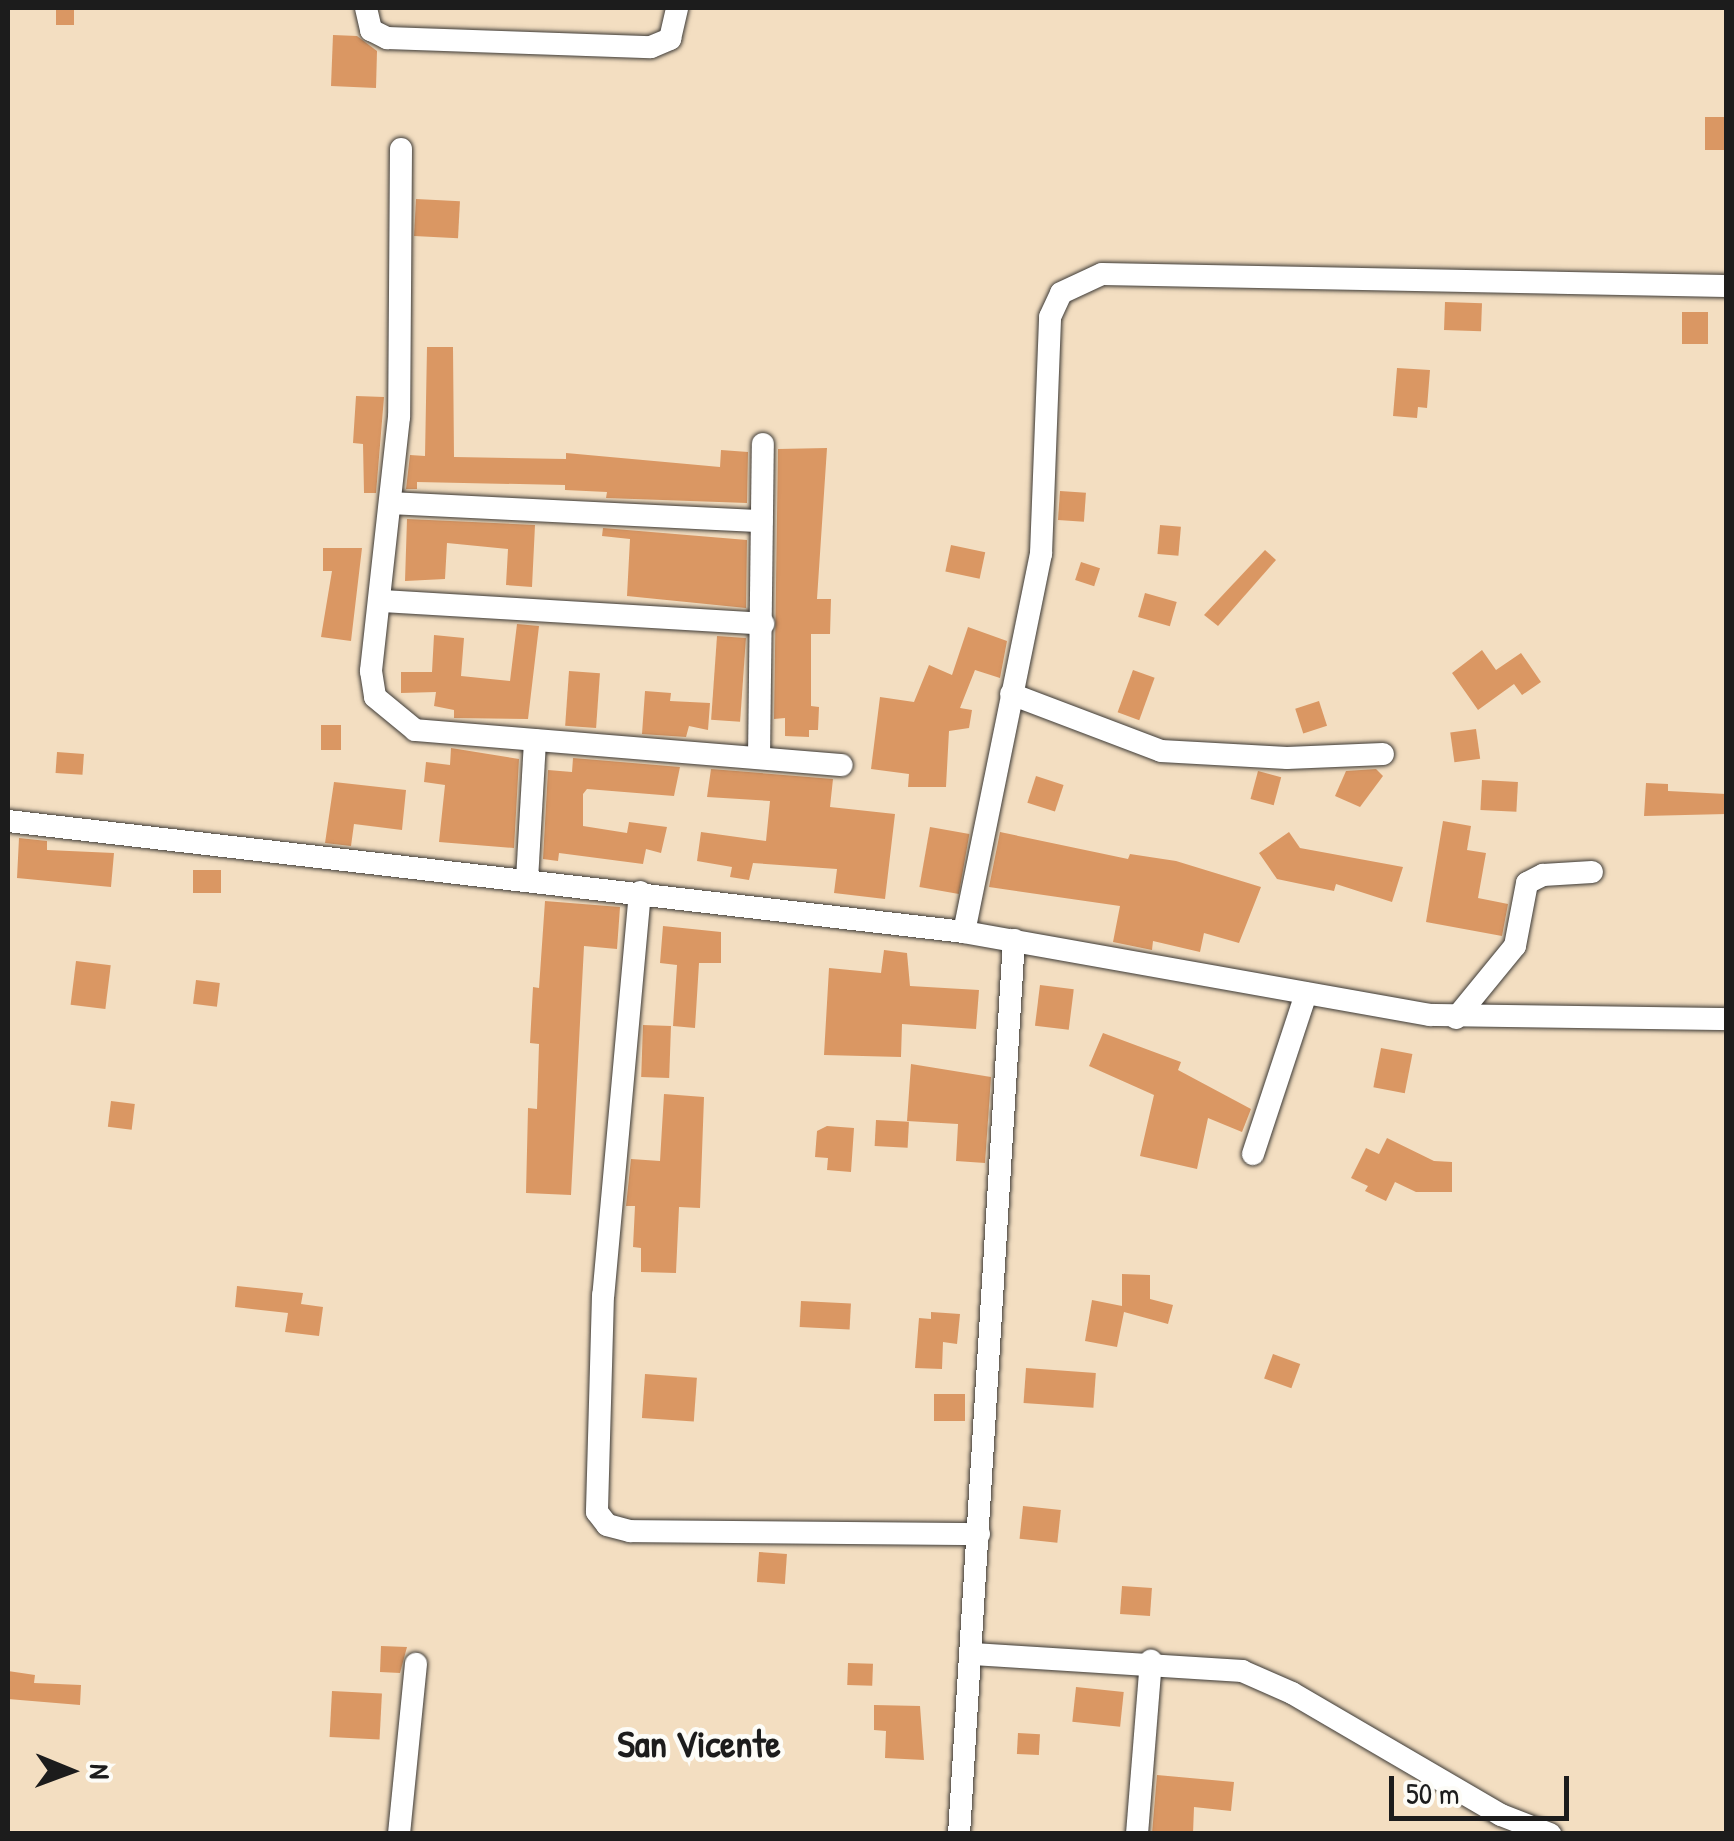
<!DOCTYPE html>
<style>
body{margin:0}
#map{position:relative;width:1734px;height:1841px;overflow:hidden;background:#f3dec1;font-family:"Patrick Hand",sans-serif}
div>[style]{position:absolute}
.building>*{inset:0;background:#da9763;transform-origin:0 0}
.roads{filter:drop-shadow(0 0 2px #3c3935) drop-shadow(0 0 2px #3c3935)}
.minor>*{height:22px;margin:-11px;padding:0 11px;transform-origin:11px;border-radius:11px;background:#fff}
span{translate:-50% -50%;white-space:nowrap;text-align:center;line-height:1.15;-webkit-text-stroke:9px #fdfcf7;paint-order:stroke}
.district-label{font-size:38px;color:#1c1c1c;font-weight:700}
.frame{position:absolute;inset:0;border:10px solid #1c1c1c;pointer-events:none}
.north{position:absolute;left:20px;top:1721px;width:100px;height:100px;-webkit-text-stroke:8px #fdfcf7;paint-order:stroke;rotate:91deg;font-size:28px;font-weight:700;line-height:40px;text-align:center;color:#1c1c1c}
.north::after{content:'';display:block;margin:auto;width:35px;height:45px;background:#1c1c1c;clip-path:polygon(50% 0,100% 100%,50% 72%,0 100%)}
.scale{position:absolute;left:1389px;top:1776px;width:180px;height:45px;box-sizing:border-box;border:5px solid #1c1c1c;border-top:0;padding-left:12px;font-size:30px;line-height:35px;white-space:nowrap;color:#1c1c1c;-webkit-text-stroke:8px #fdfcf7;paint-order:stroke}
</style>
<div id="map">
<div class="building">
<div style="left:56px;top:8px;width:18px;height:17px"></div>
<div style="clip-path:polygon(333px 35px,357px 36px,377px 51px,376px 88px,331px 86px)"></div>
<div style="left:1705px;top:117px;width:21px;height:33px"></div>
<div style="left:416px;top:199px;width:44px;height:37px;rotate:3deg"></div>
<div style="left:1445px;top:302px;width:37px;height:28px;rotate:2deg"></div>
<div style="left:1682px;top:312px;width:26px;height:32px"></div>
<div style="clip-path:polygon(427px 347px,453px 347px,454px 457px,566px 459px,566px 453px,720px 467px,721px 450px,748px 452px,747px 503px,606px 498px,607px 492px,565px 490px,565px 485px,417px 482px,417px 489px,406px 489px,410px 455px,425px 456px)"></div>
<div style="clip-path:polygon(1397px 368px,1430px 370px,1427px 408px,1418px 407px,1417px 418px,1393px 416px)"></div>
<div style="clip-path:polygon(356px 396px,384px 397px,376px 493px,364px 493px,363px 444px,353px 443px)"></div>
<div style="clip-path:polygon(827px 448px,817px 599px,831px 599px,830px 634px,811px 634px,811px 706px,819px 707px,818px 730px,809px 730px,809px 737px,785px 736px,785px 718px,774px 719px,778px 449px)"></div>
<div style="left:1060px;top:491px;width:26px;height:29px;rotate:4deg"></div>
<div style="clip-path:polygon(407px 519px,535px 525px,532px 587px,506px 585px,508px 549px,447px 543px,445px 579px,405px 581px)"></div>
<div style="left:1160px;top:525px;width:21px;height:29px;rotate:5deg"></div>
<div style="clip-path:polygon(603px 528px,747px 540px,746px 608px,627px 596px,630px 539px,602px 536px)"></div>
<div style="left:951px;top:545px;width:35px;height:27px;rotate:12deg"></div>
<div style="clip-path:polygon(323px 548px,362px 548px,351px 641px,321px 637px,332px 571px,323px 571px)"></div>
<div style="clip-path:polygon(1265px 550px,1276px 560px,1218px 626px,1204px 615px)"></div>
<div style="left:1081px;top:562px;width:20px;height:19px;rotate:18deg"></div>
<div style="left:1145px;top:593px;width:33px;height:25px;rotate:16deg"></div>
<div style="clip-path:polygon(517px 624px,539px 626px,528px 719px,454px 718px,454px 710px,434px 706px,436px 692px,401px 693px,401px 672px,432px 672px,434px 635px,464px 638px,461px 676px,510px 681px)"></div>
<div style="clip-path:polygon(968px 627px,1007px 641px,1000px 678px,975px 670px,960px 708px,972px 710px,969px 728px,949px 731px,946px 787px,908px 787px,909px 774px,871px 769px,880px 697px,914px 702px,929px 665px,952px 675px)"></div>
<div style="left:717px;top:636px;width:29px;height:84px;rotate:4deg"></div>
<div style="clip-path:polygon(1482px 650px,1496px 670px,1521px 653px,1541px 682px,1522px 695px,1514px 684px,1478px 710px,1452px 673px)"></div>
<div style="left:1133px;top:670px;width:23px;height:45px;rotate:20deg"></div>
<div style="left:569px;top:671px;width:31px;height:55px;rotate:4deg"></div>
<div style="clip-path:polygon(645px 691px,671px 693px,670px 701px,710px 703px,708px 730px,689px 726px,686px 737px,642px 734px)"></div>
<div style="left:1319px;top:701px;width:26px;height:25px;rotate:72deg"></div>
<div style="left:321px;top:725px;width:20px;height:25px"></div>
<div style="left:1476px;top:729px;width:30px;height:26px;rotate:82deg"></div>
<div style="clip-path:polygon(451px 748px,519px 759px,514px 848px,439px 842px,445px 785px,424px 782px,426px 762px,450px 765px)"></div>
<div style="left:57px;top:752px;width:27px;height:21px;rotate:4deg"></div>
<div style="clip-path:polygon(573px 758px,680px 767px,674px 796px,587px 789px,583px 794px,583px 826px,627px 833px,629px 822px,667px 827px,661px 853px,646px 849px,643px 864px,559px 853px,558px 861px,543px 859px,548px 770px,572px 772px)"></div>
<div style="clip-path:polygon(711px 769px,833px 779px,830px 807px,895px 814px,885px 899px,834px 893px,837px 869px,753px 863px,749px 880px,730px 877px,732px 867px,697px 861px,701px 832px,766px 841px,770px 801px,707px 797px)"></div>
<div style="clip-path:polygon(1376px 769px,1383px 776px,1360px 807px,1335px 796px,1346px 771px)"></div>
<div style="left:1258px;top:771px;width:24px;height:29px;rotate:15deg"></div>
<div style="left:1036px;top:776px;width:29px;height:28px;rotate:18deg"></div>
<div style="left:1482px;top:780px;width:36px;height:30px;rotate:3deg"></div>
<div style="clip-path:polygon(334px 782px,406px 790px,402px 830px,354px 824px,351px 846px,325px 843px)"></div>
<div style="clip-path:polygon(1646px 783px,1668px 784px,1668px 791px,1726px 794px,1726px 814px,1644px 816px)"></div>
<div style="clip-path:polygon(1443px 821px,1471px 826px,1467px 850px,1486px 853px,1478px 898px,1508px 904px,1502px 936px,1426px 922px)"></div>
<div style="left:930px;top:827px;width:40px;height:61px;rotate:10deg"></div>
<div style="clip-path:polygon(1000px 832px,1128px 859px,1130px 854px,1176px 861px,1261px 887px,1239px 943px,1204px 933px,1200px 952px,1153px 941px,1152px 950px,1113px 942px,1120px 906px,989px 887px)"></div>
<div style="clip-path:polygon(1289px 832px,1300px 848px,1403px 867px,1392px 902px,1336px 884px,1334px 891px,1277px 879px,1259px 853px)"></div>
<div style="clip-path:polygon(19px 838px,47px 841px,47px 850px,114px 853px,111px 887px,17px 878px)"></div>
<div style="left:193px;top:870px;width:28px;height:23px"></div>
<div style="clip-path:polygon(545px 901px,620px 907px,617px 949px,584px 946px,571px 1195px,526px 1193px,528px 1108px,537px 1109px,539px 1044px,530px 1043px,533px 987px,539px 988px)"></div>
<div style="clip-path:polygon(663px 926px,721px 932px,721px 963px,699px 963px,695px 1028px,673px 1026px,677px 965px,660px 963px)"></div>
<div style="clip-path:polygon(884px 950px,907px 953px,910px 986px,979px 990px,976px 1029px,902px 1024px,901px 1057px,824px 1055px,829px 968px,881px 973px)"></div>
<div style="left:76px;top:961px;width:35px;height:44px;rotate:7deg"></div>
<div style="left:196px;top:980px;width:24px;height:24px;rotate:7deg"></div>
<div style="left:1040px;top:985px;width:34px;height:41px;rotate:7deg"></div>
<div style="left:643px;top:1025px;width:28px;height:52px;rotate:2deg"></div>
<div style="clip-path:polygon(1103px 1033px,1181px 1062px,1178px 1070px,1251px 1109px,1242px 1132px,1208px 1118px,1197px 1169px,1140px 1156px,1154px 1095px,1089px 1066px)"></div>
<div style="left:1381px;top:1048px;width:32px;height:40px;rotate:11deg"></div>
<div style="clip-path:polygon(911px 1064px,991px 1077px,985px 1163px,956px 1161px,958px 1124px,907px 1121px)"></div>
<div style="clip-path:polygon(664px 1094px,704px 1097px,700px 1208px,679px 1207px,676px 1273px,641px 1272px,641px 1248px,633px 1247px,635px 1206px,626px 1206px,631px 1159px,660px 1161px)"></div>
<div style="left:111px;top:1101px;width:24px;height:26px;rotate:7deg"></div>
<div style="left:876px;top:1120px;width:33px;height:26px;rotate:3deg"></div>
<div style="clip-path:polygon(827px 1126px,854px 1128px,851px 1172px,827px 1170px,828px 1158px,815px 1157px,817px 1131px)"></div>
<div style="clip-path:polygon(1387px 1138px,1434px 1161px,1452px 1162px,1452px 1192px,1416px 1192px,1395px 1182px,1386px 1201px,1365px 1191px,1368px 1186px,1351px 1178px,1366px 1148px,1379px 1154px)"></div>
<div style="clip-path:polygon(1122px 1274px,1150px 1275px,1150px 1299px,1173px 1305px,1168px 1324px,1124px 1312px,1117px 1347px,1085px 1341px,1092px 1300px,1122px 1306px)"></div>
<div style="clip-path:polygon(237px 1286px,303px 1293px,301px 1304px,323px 1307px,319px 1336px,285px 1332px,288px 1313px,235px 1307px)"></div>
<div style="left:801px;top:1301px;width:50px;height:26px;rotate:3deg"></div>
<div style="clip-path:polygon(931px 1312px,960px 1314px,957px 1344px,943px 1342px,942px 1369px,915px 1368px,919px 1318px,931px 1319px)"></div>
<div style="left:1273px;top:1354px;width:29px;height:26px;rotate:20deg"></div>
<div style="left:1026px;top:1368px;width:70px;height:35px;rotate:4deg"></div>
<div style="left:645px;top:1374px;width:52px;height:44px;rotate:4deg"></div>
<div style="left:934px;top:1394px;width:31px;height:27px"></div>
<div style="left:1023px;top:1506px;width:38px;height:33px;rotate:6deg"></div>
<div style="left:759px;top:1552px;width:28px;height:30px;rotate:4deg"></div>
<div style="left:1122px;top:1586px;width:30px;height:28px;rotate:4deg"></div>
<div style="clip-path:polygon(381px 1646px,407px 1647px,400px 1673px,380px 1672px)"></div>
<div style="left:848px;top:1663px;width:25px;height:22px;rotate:2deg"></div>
<div style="clip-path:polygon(8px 1671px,35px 1675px,34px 1683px,81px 1685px,80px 1705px,8px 1699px)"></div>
<div style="left:1076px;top:1687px;width:48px;height:35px;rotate:6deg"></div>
<div style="left:332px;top:1691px;width:50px;height:46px;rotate:3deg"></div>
<div style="clip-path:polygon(874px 1705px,920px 1706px,924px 1760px,885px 1758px,886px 1731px,874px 1730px)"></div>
<div style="left:1018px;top:1733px;width:22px;height:21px;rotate:3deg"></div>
<div style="clip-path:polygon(1157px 1775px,1234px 1782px,1231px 1811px,1194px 1807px,1193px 1834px,1152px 1834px)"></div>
</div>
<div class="roads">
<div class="minor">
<div style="left:366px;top:8px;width:23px;rotate:77deg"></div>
<div style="left:371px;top:30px;width:18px;rotate:27deg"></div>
<div style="left:387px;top:38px;width:264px;rotate:2deg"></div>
<div style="left:651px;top:47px;width:21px;rotate:-23deg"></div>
<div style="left:670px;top:39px;width:32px;rotate:-77deg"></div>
<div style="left:401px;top:149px;width:268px;rotate:90.4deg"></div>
<div style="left:399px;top:417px;width:256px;rotate:96.3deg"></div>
<div style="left:371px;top:671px;width:26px;rotate:81deg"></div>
<div style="left:375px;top:697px;width:52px;rotate:39.5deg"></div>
<div style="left:415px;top:730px;width:428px;rotate:4.7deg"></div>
<div style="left:390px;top:503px;width:372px;rotate:2.8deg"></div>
<div style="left:381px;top:601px;width:383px;rotate:3.4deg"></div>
<div style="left:1011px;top:694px;width:160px;rotate:20.8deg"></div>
<div style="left:1161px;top:751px;width:126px;rotate:3.2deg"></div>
<div style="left:1287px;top:758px;width:96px;rotate:-2.4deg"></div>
<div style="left:759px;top:758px;width:314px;rotate:-89.3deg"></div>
<div style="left:8px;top:821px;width:962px;rotate:6.62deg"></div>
<div style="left:964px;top:932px;width:473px;rotate:10.1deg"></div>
<div style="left:1430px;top:1015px;width:296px;rotate:0.8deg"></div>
<div style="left:527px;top:880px;width:140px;rotate:-86.7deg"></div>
<div style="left:640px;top:892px;width:405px;rotate:95.2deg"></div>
<div style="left:603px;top:1295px;width:217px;rotate:91.6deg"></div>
<div style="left:597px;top:1512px;width:16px;rotate:52deg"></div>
<div style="left:607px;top:1525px;width:24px;rotate:15deg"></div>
<div style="left:630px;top:1531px;width:349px;rotate:0.5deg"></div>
<div style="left:964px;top:932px;width:386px;rotate:-78.5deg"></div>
<div style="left:1041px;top:554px;width:237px;rotate:-87.8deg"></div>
<div style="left:1050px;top:317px;width:26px;rotate:-65deg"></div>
<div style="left:1061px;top:293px;width:45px;rotate:-24.9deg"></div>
<div style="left:1102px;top:274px;width:624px;rotate:1.1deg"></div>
<div style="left:1456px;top:1018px;width:93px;rotate:-50.7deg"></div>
<div style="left:1515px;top:946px;width:64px;rotate:-79.2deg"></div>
<div style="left:1527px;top:883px;width:18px;rotate:-27deg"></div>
<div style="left:1543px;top:875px;width:49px;rotate:-3.5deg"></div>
<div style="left:1253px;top:1154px;width:169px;rotate:-71.7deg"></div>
<div style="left:973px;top:1654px;width:270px;rotate:3.6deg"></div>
<div style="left:1242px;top:1671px;width:55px;rotate:23.7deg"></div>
<div style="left:1292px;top:1693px;width:242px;rotate:30.3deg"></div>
<div style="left:1501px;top:1815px;width:53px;rotate:21.2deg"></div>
<div style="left:399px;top:1834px;width:171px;rotate:-84.3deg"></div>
<div style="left:959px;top:1834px;width:896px;rotate:-86.48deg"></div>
<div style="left:1137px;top:1834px;width:174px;rotate:-85.4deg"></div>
</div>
</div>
<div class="district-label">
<span style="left:699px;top:1744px">San Vicente</span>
</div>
<div class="frame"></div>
<div class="north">N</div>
<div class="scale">50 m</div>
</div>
